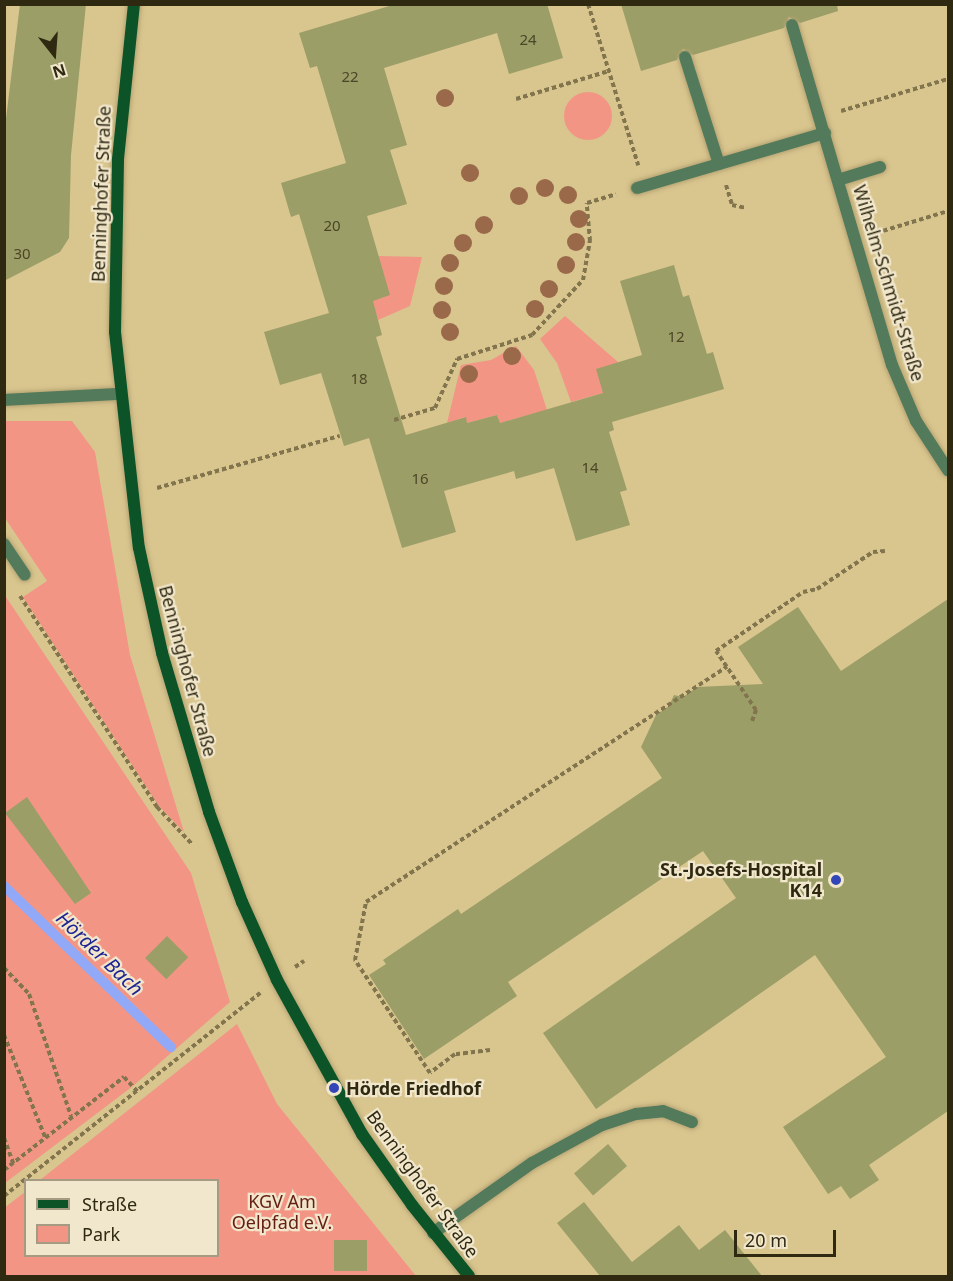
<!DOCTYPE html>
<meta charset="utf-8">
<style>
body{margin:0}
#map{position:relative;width:953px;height:1281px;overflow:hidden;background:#d9c58e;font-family:"Noto Sans",sans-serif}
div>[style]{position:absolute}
.green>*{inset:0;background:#f29585}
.round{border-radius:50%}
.stream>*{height:10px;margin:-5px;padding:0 5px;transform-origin:5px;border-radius:5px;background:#92a9f8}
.building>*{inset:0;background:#9b9e67;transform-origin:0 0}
.path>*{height:4px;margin-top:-2px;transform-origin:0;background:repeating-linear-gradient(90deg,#82754e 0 4.5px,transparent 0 7.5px)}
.roads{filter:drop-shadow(0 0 2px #b4a373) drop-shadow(0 0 2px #b4a373)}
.service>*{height:12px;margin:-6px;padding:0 6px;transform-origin:6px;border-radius:6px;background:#527a5b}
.minor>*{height:12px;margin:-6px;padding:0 6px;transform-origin:6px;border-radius:6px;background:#527a5b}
.secondary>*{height:12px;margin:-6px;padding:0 6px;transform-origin:6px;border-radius:6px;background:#0c5428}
.trees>*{width:18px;height:18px;margin:-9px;border-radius:50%;background:#99694a}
.dots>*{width:16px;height:16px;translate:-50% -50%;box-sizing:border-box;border:3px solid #f1e7cc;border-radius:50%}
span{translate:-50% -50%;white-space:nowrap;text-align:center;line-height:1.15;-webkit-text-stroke:4.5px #f1e7cc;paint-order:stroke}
.number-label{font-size:15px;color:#4b4627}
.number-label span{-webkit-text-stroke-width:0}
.street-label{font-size:18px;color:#302912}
.poi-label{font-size:18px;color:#302912;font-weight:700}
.right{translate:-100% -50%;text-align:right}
.left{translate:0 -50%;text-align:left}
.park-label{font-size:18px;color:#651d13}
.water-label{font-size:20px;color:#1f2493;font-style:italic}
.frame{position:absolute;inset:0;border:6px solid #302912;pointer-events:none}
.legend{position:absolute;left:24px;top:1179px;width:195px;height:78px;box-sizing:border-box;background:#f1e7cc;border:2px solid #a49b82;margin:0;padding:8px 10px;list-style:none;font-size:18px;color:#302912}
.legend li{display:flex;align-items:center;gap:12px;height:30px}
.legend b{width:30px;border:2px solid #a49b82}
.north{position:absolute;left:24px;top:24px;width:60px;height:60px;-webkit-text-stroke:4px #f1e7cc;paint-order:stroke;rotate:163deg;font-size:16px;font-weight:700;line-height:24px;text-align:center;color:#302912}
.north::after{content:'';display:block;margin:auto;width:21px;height:27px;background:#302912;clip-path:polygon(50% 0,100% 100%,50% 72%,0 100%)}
.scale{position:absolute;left:734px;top:1230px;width:102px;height:27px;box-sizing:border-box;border:3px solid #302912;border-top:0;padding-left:8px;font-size:18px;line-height:21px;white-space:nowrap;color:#302912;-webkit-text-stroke:4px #f1e7cc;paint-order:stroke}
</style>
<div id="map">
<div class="green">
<div class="round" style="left:564px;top:92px;width:48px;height:48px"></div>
<div style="clip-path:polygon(378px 256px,422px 257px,410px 306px,378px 320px,372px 301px)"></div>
<div style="clip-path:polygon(565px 316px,618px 362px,603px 393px,571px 402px,557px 363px,540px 339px)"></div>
<div style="clip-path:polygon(516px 346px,534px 370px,547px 410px,500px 423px,497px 415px,467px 423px,465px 417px,447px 423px,461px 365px,491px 360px)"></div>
<div style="clip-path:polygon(4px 421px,72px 421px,95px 452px,130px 655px,184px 832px,158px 805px,23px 597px,47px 581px,5px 518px)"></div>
<div style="clip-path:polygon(4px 594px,191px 873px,230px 1002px,133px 1086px,5px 1183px)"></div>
<div style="clip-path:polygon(237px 1024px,277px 1104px,416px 1276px,5px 1276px,4px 1208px,25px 1192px,26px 1256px,218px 1256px,218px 1180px,40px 1180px)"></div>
</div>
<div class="stream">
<div style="left:4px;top:886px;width:232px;rotate:44deg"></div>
</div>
<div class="building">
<div style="clip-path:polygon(20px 4px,86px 4px,71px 155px,69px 238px,60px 252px,4px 281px,4px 135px)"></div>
<div style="clip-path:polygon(396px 4px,547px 4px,563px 58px,509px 74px,497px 33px,384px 68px,407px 145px,390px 150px,407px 204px,367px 216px,390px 295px,373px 301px,382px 335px,376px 337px,406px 435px,466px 417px,467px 423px,497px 415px,500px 423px,603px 393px,596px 369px,642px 355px,620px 281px,674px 265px,683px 297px,689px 295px,707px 354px,713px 352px,724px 389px,612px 422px,614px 430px,609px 432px,627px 490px,620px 492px,630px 525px,576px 541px,554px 468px,516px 479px,514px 471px,444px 491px,456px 532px,402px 548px,369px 438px,344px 446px,321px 373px,280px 385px,264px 332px,329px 313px,299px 214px,291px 217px,281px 183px,346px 163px,317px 66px,310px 68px,299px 33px)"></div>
<div style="clip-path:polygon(621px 4px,837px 4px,838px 11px,800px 23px,789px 17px,784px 28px,693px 55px,683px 49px,677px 60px,641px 71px)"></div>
<div style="clip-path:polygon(948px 599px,948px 1111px,869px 1165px,879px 1180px,850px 1199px,841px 1186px,828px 1194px,783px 1127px,886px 1057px,815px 955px,596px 1109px,543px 1033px,736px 898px,703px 851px,508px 982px,517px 996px,424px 1059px,369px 975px,386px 964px,383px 960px,458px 909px,461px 914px,662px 778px,641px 747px,656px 715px,669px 706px,674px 695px,683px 697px,697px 687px,763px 684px,738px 647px,798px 607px,841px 671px)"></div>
<div style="clip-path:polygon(27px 797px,91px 893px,75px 904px,5px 813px)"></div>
<div style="left:167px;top:936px;width:30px;height:31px;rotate:45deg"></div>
<div style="left:608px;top:1144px;width:29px;height:45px;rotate:49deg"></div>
<div style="clip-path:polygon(584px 1202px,632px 1262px,679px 1225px,699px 1250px,725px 1230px,762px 1276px,600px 1276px,557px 1223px)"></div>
<div style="left:334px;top:1240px;width:33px;height:31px"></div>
</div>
<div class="path">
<div style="left:588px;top:4px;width:169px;rotate:72.7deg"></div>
<div style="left:516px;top:99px;width:97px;rotate:-16.8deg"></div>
<div style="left:841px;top:111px;width:112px;rotate:-16.7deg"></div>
<div style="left:726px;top:185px;width:21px;rotate:73deg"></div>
<div style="left:732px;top:205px;width:14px;rotate:12deg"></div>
<div style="left:876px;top:233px;width:75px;rotate:-17deg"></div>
<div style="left:394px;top:420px;width:43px;rotate:-16.3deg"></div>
<div style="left:435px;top:408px;width:54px;rotate:-65.8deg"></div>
<div style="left:457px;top:359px;width:79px;rotate:-17.7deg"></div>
<div style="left:532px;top:335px;width:75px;rotate:-47.2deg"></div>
<div style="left:583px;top:280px;width:40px;rotate:-80deg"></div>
<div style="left:590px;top:241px;width:38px;rotate:-95deg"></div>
<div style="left:587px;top:203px;width:30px;rotate:-17deg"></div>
<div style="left:157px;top:488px;width:190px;rotate:-15.9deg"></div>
<div style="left:20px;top:596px;width:252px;rotate:57deg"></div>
<div style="left:157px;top:807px;width:51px;rotate:46.6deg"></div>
<div style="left:752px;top:721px;width:12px;rotate:-70deg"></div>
<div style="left:756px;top:710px;width:71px;rotate:-124.1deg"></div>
<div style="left:716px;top:651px;width:105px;rotate:-34.1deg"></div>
<div style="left:803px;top:592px;width:14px;rotate:-12deg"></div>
<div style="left:817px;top:589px;width:67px;rotate:-33.5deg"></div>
<div style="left:873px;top:552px;width:12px;rotate:-5deg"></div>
<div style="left:295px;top:967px;width:11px;rotate:-34deg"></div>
<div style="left:4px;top:968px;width:36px;rotate:46deg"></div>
<div style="left:29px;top:994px;width:129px;rotate:71deg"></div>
<div style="left:4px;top:1035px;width:110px;rotate:68.1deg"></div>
<div style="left:490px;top:1050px;width:35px;rotate:173deg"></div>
<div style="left:455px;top:1054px;width:31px;rotate:143deg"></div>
<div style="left:430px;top:1073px;width:136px;rotate:-123.6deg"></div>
<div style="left:355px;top:960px;width:59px;rotate:-79.3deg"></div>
<div style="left:366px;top:902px;width:431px;rotate:-33.1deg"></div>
<div style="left:4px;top:1138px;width:27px;rotate:70deg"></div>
<div style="left:4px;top:1170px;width:152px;rotate:-37.8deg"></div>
<div style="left:124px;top:1077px;width:21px;rotate:47deg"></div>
<div style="left:4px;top:1196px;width:327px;rotate:-38.4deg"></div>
</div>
<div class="roads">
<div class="service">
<div style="left:792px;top:25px;width:50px;rotate:73.7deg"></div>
<div style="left:685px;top:57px;width:112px;rotate:72.4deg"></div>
<div style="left:838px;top:180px;width:44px;rotate:-17.2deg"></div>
<div style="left:4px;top:544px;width:37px;rotate:56deg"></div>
<div style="left:433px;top:1233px;width:121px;rotate:-35.3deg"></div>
<div style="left:532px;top:1163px;width:80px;rotate:-28.5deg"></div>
<div style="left:602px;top:1125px;width:36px;rotate:-18deg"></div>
<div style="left:636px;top:1114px;width:27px;rotate:-6deg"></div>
<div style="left:663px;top:1111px;width:31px;rotate:21deg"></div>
</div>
<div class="minor">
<div style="left:806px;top:73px;width:304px;rotate:73.6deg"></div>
<div style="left:892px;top:365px;width:61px;rotate:66.8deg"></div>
<div style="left:916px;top:421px;width:59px;rotate:56.9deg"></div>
<div style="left:637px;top:188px;width:196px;rotate:-16.3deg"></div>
<div style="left:4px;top:400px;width:116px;rotate:-3deg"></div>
</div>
<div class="secondary">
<div style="left:134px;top:4px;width:157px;rotate:95.9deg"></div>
<div style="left:118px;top:160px;width:172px;rotate:91deg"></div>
<div style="left:115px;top:332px;width:217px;rotate:83.7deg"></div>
<div style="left:139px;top:548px;width:107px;rotate:77.6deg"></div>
<div style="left:162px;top:653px;width:166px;rotate:73.5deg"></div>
<div style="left:209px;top:812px;width:96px;rotate:69.9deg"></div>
<div style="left:242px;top:902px;width:85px;rotate:65.8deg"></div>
<div style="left:277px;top:980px;width:176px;rotate:61.1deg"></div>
<div style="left:362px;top:1134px;width:87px;rotate:54.8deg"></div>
<div style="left:412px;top:1205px;width:91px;rotate:51.2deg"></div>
</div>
</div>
<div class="trees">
<div style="left:445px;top:98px"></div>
<div style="left:470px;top:173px"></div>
<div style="left:545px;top:188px"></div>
<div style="left:568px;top:195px"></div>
<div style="left:519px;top:196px"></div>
<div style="left:579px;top:219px"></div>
<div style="left:484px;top:225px"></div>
<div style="left:576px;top:242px"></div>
<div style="left:463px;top:243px"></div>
<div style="left:450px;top:263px"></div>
<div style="left:566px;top:265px"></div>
<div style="left:444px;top:286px"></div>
<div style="left:549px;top:289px"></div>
<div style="left:535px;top:309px"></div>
<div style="left:442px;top:310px"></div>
<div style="left:450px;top:332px"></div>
<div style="left:512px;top:356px"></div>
<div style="left:469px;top:374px"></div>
</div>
<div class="dots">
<div style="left:836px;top:880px;background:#3445b7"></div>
<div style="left:334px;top:1088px;background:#3445b7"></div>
</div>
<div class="number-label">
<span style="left:528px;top:40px">24</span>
<span style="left:350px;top:77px">22</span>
<span style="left:332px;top:226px">20</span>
<span style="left:22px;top:254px">30</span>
<span style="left:676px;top:337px">12</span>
<span style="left:359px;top:379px">18</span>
<span style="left:590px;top:468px">14</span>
<span style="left:420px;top:479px">16</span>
</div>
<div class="street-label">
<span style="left:101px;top:194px;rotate:-88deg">Benninghofer Straße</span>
<span style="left:889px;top:283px;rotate:73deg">Wilhelm-Schmidt-Straße</span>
<span style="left:188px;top:671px;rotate:75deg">Benninghofer Straße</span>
<span style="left:423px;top:1184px;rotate:54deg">Benninghofer Straße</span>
</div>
<div class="poi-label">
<span class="right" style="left:822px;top:880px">St.-Josefs-Hospital<br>K14</span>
<span class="left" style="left:346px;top:1088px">Hörde Friedhof</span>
</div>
<div class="park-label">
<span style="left:282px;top:1212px">KGV Am<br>Oelpfad e.V.</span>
</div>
<div class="water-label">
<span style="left:100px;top:953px;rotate:44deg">Hörder Bach</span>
</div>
<div class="frame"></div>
<ul class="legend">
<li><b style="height:8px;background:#0c5428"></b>Straße</li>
<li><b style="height:16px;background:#f29585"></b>Park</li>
</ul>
<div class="north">N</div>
<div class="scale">20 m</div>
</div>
